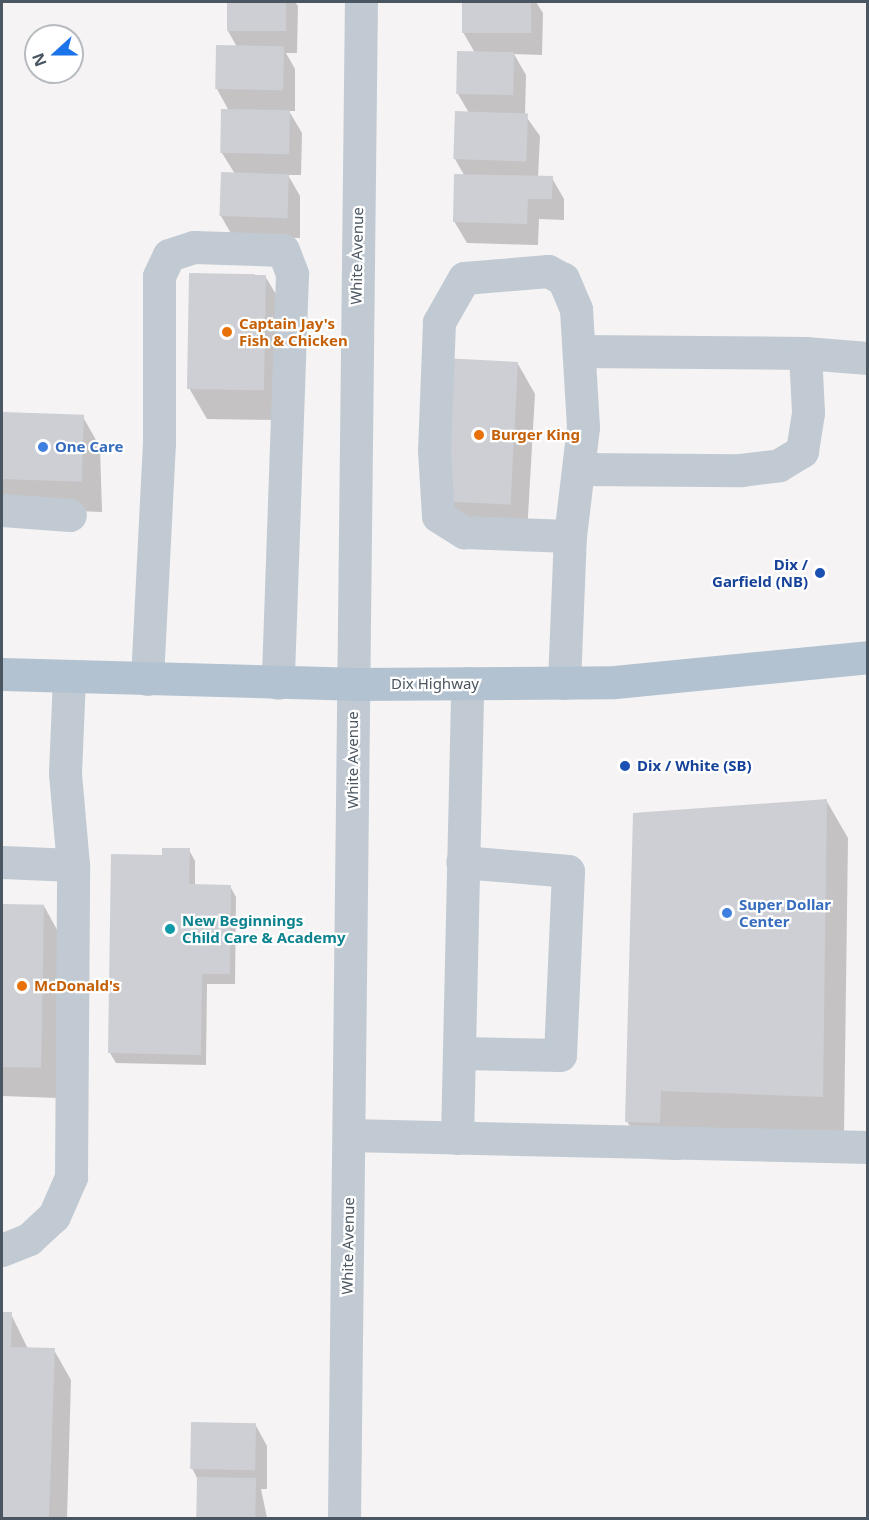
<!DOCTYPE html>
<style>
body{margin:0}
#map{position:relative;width:869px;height:1520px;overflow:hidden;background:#f5f3f3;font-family:"Noto Sans",sans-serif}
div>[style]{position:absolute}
.shadow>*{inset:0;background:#0003}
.building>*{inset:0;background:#cdcfd5;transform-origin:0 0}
.minor>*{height:33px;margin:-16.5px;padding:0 16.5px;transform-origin:16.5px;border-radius:16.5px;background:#c1cad2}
.major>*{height:33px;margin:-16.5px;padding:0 16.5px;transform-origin:16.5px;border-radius:16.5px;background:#b3c2d1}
.dots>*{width:16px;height:16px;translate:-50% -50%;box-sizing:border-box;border:3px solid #fff;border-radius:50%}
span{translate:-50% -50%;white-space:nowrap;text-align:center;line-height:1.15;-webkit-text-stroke:4.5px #fff;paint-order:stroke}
.street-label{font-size:15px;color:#4a5661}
.food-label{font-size:15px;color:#c56008;font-weight:700}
.left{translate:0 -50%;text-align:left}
.shop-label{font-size:15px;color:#366cbe;font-weight:700}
.transit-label{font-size:15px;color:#164399;font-weight:700}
.right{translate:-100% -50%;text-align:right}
.culture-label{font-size:15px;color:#0d838f;font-weight:700}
.frame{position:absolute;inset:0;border:3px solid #4a5661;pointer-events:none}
.north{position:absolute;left:24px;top:24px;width:60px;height:60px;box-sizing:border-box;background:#fff;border:2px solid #b7bbc0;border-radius:50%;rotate:249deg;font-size:16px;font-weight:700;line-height:24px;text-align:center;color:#4a5661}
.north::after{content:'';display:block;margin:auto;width:21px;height:27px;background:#1a73e8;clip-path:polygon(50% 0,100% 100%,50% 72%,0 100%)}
</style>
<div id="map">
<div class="shadow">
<div style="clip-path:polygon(228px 2px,295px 2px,298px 6px,297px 53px,286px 53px,295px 69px,295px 111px,289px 111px,302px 133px,301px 175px,288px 175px,300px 196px,300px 238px,233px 237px,221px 216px,235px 174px,222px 153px,229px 111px,217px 89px,237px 47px,228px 31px)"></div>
<div style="clip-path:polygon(464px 2px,536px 2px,543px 13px,542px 55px,514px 54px,526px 75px,525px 115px,540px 136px,538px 177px,552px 178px,564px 199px,564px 220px,539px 219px,538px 245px,467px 243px,454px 221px,464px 175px,455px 159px,469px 113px,458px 94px,475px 53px,463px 32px)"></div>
<div style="clip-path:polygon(265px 276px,283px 306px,281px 420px,207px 419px,189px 388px)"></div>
<div style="clip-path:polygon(518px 364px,535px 394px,527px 534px,460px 535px,443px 505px)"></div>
<div style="clip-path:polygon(2px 414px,83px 417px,100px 447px,102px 512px,2px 508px)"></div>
<div style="clip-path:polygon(826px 800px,848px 838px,844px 1134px,681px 1128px,681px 1160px,648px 1159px,627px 1121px)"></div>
<div style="clip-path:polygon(189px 850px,195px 861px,195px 886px,230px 886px,236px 897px,235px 984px,207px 984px,206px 1065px,116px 1063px,110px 1053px)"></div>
<div style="clip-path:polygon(2px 906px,44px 906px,61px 937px,58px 1098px,2px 1096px)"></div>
<div style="clip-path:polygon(2px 1314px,11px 1314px,28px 1349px,54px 1350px,71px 1380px,67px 1518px,2px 1518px)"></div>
<div style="clip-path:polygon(255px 1424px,267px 1446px,267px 1489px,261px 1489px,267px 1518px,197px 1518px,198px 1480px,192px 1468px)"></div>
</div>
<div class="building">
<div style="left:227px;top:2px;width:59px;height:29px"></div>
<div style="left:462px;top:2px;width:69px;height:31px"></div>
<div style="left:216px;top:45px;width:68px;height:44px;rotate:1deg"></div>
<div style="left:457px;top:51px;width:57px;height:43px;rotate:1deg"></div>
<div style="left:221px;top:109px;width:69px;height:44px;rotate:1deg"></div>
<div style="left:455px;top:111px;width:73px;height:48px;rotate:2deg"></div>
<div style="left:221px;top:172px;width:68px;height:44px;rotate:2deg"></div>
<div style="clip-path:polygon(454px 174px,553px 176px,552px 199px,528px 199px,527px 224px,453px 222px)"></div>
<div style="left:189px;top:273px;width:77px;height:116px;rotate:1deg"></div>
<div style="left:518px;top:362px;width:143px;height:71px;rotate:93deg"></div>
<div style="left:2px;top:412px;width:82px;height:67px;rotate:2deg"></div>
<div style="clip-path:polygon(827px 799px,823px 1097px,661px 1091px,660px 1123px,625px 1122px,633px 813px)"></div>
<div style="clip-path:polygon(162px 848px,190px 848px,189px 884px,231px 885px,230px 974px,202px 974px,201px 1055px,108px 1053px,111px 854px,162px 855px)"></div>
<div style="left:2px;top:904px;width:42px;height:163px;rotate:1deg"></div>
<div style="clip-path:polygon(2px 1312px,12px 1312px,11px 1347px,55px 1348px,49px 1518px,2px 1518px)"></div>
<div style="left:191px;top:1422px;width:65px;height:47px;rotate:1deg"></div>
<div style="left:197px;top:1477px;width:59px;height:41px;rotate:1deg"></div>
</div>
<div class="minor">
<div style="left:579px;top:351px;width:226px;rotate:0.5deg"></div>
<div style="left:579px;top:469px;width:162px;rotate:0.4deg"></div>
<div style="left:741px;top:470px;width:38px;rotate:-7deg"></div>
<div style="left:779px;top:465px;width:27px;rotate:-31deg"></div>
<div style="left:802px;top:451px;width:39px;rotate:-81deg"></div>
<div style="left:808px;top:412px;width:59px;rotate:-92.9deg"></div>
<div style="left:805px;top:353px;width:63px;rotate:4.5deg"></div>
<div style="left:2px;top:510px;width:68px;rotate:4.2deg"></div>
<div style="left:147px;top:679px;width:236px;rotate:-87.1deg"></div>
<div style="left:159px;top:443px;width:167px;rotate:-90deg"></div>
<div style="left:159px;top:276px;width:23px;rotate:-65deg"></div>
<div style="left:169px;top:255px;width:26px;rotate:-18deg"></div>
<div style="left:194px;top:247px;width:89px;rotate:1.9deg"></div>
<div style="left:283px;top:250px;width:26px;rotate:69deg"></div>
<div style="left:292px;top:274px;width:409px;rotate:92deg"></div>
<div style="left:564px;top:683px;width:147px;rotate:-87.7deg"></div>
<div style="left:570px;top:536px;width:110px;rotate:-83.2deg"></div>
<div style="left:583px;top:427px;width:118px;rotate:-93.4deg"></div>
<div style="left:576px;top:309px;width:33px;rotate:-113deg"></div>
<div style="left:563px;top:279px;width:17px;rotate:-152deg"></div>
<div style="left:548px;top:271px;width:84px;rotate:175.2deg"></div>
<div style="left:464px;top:278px;width:51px;rotate:119.6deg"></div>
<div style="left:439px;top:322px;width:128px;rotate:92.2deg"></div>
<div style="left:434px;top:450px;width:66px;rotate:86.5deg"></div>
<div style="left:438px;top:516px;width:31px;rotate:32deg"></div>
<div style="left:464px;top:532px;width:106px;rotate:2.2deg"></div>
<div style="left:2px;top:862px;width:71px;rotate:2.4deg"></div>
<div style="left:459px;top:1053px;width:101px;rotate:1.1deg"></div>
<div style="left:560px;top:1055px;width:184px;rotate:-87.5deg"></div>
<div style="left:568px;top:871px;width:106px;rotate:-175.1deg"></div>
<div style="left:349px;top:1135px;width:519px;rotate:1.32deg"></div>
<div style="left:457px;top:1138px;width:455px;rotate:-88.7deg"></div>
<div style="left:2px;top:1250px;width:29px;rotate:-22deg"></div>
<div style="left:29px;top:1239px;width:34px;rotate:-43deg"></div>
<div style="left:54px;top:1216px;width:43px;rotate:-66.4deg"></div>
<div style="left:71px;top:1177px;width:312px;rotate:-89.6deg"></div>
<div style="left:73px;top:865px;width:92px;rotate:-95deg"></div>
<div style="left:65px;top:773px;width:97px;rotate:-87.6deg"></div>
<div style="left:344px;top:1518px;width:1516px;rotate:-89.36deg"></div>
</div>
<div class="major">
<div style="left:2px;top:674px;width:351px;rotate:1.6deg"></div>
<div style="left:353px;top:684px;width:262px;rotate:-0.4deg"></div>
<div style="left:615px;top:682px;width:254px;rotate:-5.6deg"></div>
</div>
<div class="dots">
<div style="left:227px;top:332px;background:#e8710a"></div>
<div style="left:479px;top:435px;background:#e8710a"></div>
<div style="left:43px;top:447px;background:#3f7fe0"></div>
<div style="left:820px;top:573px;background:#1a4fb4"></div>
<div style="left:625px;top:766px;background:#1a4fb4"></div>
<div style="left:727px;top:913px;background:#3f7fe0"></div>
<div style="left:170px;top:929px;background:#0f9aa8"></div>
<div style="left:22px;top:986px;background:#e8710a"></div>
</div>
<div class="street-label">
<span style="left:357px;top:256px;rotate:-89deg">White Avenue</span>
<span style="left:435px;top:684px">Dix Highway</span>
<span style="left:353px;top:760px;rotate:-90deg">White Avenue</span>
<span style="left:348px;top:1246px;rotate:-89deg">White Avenue</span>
</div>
<div class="food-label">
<span class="left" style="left:239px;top:332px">Captain Jay's<br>Fish &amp; Chicken</span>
<span class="left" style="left:491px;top:435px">Burger King</span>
<span class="left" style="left:34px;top:986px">McDonald's</span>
</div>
<div class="shop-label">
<span class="left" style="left:55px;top:447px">One Care</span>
<span class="left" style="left:739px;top:913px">Super Dollar<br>Center</span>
</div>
<div class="transit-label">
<span class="right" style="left:808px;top:573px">Dix /<br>Garfield (NB)</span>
<span class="left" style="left:637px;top:766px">Dix / White (SB)</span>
</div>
<div class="culture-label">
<span class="left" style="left:182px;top:929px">New Beginnings<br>Child Care &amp; Academy</span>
</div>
<div class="frame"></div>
<div class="north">N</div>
</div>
